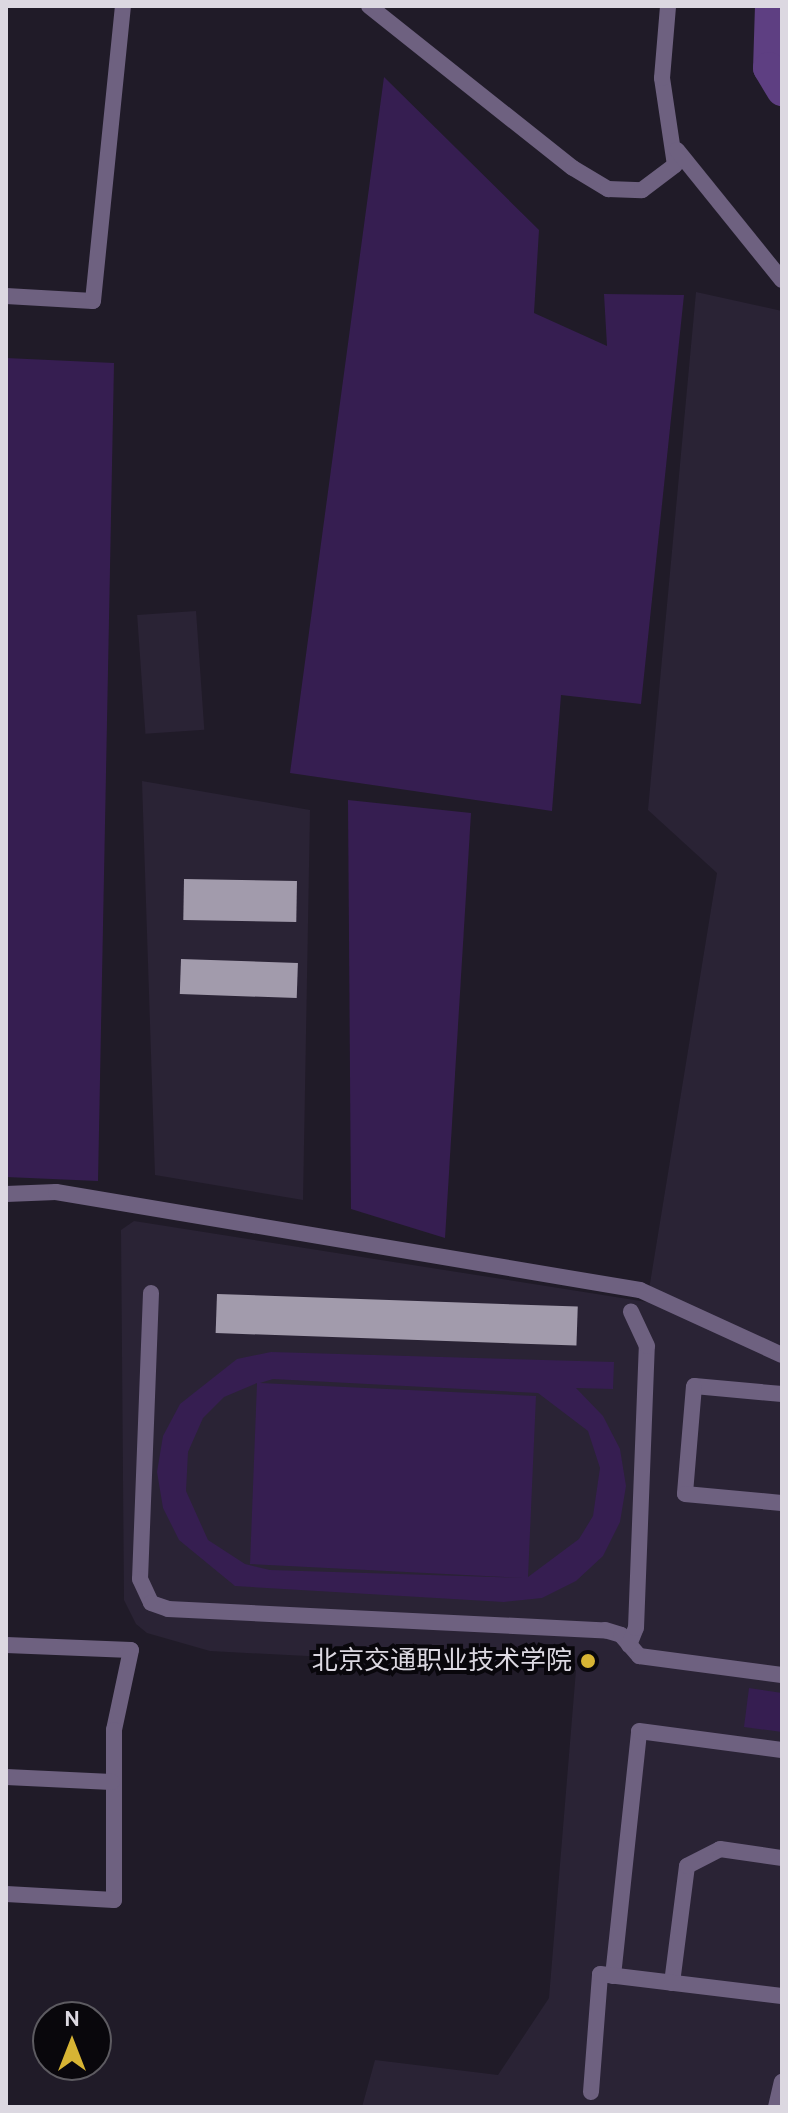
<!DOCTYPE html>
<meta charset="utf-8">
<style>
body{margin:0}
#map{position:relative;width:788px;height:2113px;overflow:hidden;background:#201b28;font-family:Cabin,"Noto Sans SC",sans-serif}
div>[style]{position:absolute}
.built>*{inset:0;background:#2a2335;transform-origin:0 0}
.green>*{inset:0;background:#361e51}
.river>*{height:32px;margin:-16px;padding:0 16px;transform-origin:16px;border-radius:16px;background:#5e3f82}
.building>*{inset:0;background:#a29bac;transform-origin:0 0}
.minor>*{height:16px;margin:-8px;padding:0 8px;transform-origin:8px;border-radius:8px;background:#6e6180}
.dots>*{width:22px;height:22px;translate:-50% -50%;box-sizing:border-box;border:4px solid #09070c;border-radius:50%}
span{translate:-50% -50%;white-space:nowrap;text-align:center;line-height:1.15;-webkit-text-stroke:8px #09070c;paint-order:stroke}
.poi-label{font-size:26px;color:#dcd8e1}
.right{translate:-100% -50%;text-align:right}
.frame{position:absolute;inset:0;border:8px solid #dcd8e1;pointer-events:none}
.north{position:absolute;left:32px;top:2001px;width:80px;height:80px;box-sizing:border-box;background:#09070c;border:2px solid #5d5b61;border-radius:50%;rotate:0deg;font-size:22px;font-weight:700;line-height:32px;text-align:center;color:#dcd8e1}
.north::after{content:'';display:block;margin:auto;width:28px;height:36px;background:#d7b434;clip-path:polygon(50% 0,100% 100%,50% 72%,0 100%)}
</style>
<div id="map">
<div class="built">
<div style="clip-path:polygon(696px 292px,782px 311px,782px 2107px,362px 2107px,375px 2060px,498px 2075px,549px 1998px,576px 1670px,210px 1651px,147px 1633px,136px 1624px,124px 1600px,121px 1230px,134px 1221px,647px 1302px,717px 873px,648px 810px)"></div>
<div style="left:196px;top:611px;width:119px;height:59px;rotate:86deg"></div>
<div style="clip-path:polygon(142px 781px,310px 810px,303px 1200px,155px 1175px)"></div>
</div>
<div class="green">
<div style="clip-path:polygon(384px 77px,539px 230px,534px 313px,607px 346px,604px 294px,684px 295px,641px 704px,561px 695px,552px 811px,290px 773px)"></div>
<div style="clip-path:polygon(6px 358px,114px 363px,98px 1181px,6px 1177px)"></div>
<div style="clip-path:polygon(348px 800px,471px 813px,445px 1238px,351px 1209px)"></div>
<div style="clip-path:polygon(evenodd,271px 1352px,614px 1362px,613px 1389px,576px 1388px,603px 1416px,620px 1449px,626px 1486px,620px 1522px,603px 1556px,576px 1581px,542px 1598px,504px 1602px,235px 1586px,179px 1540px,163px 1508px,157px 1472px,163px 1436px,180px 1404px,237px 1359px,271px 1352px,273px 1379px,538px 1393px,588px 1431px,600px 1468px,593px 1516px,579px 1539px,528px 1577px,536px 1396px,260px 1383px,273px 1379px,271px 1352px,257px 1383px,250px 1564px,524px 1578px,270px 1570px,245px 1564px,208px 1540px,186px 1491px,188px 1452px,203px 1418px,224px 1397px,257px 1383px)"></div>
<div style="clip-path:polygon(749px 1688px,782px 1693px,782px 1732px,744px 1727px)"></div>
</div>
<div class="river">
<div style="left:771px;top:6px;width:62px;rotate:91.8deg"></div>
<div style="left:769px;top:68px;width:26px;rotate:59deg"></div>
</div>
<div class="building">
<div style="left:184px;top:879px;width:113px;height:41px;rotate:1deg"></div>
<div style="left:181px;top:959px;width:117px;height:35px;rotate:2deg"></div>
<div style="left:217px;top:1294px;width:361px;height:39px;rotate:2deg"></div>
</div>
<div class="minor">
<div style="left:369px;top:6px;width:260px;rotate:38.5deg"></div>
<div style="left:573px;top:168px;width:41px;rotate:31deg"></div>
<div style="left:608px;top:189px;width:34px;rotate:2deg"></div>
<div style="left:642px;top:190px;width:41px;rotate:-37.1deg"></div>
<div style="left:675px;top:165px;width:88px;rotate:-98.5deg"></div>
<div style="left:662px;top:78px;width:72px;rotate:-85.2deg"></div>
<div style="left:677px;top:150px;width:167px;rotate:51.1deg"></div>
<div style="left:6px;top:296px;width:87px;rotate:3.3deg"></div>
<div style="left:93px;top:301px;width:297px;rotate:-84.2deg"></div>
<div style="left:6px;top:1194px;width:50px;rotate:-2.3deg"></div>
<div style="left:56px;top:1192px;width:592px;rotate:9.53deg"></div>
<div style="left:640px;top:1290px;width:156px;rotate:24.6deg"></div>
<div style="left:151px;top:1293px;width:286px;rotate:92.2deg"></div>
<div style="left:140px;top:1579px;width:26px;rotate:65deg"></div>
<div style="left:151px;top:1603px;width:18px;rotate:19deg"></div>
<div style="left:168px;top:1609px;width:438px;rotate:2.8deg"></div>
<div style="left:605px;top:1630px;width:17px;rotate:17deg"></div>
<div style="left:621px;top:1635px;width:28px;rotate:49deg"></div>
<div style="left:639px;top:1656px;width:144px;rotate:7.6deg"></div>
<div style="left:782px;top:1394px;width:88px;rotate:-174.8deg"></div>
<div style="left:694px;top:1386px;width:108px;rotate:94.8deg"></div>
<div style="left:685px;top:1494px;width:97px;rotate:5.3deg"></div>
<div style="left:6px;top:1645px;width:125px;rotate:2.3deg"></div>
<div style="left:131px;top:1650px;width:82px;rotate:102deg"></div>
<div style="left:114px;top:1730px;width:170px;rotate:90deg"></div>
<div style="left:114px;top:1900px;width:108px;rotate:-176.8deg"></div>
<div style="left:629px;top:1645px;width:18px;rotate:-68deg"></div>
<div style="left:636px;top:1628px;width:282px;rotate:-87.8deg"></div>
<div style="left:647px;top:1346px;width:38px;rotate:-115deg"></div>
<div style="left:6px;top:1777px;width:106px;rotate:2.7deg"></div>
<div style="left:613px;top:1976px;width:246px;rotate:-83.9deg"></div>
<div style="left:639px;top:1731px;width:144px;rotate:7.6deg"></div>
<div style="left:672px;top:1983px;width:118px;rotate:-82.7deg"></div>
<div style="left:687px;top:1866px;width:37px;rotate:-27deg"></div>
<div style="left:720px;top:1849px;width:63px;rotate:8.3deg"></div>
<div style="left:591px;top:2092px;width:118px;rotate:-85.6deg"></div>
<div style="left:600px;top:1974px;width:183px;rotate:6.9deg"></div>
<div style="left:776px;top:2107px;width:26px;rotate:-77deg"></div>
</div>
<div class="dots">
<div style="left:588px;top:1661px;background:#d7b434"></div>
</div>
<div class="poi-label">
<span class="right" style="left:572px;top:1661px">北京交通职业技术学院</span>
</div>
<div class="frame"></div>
<div class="north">N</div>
</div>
